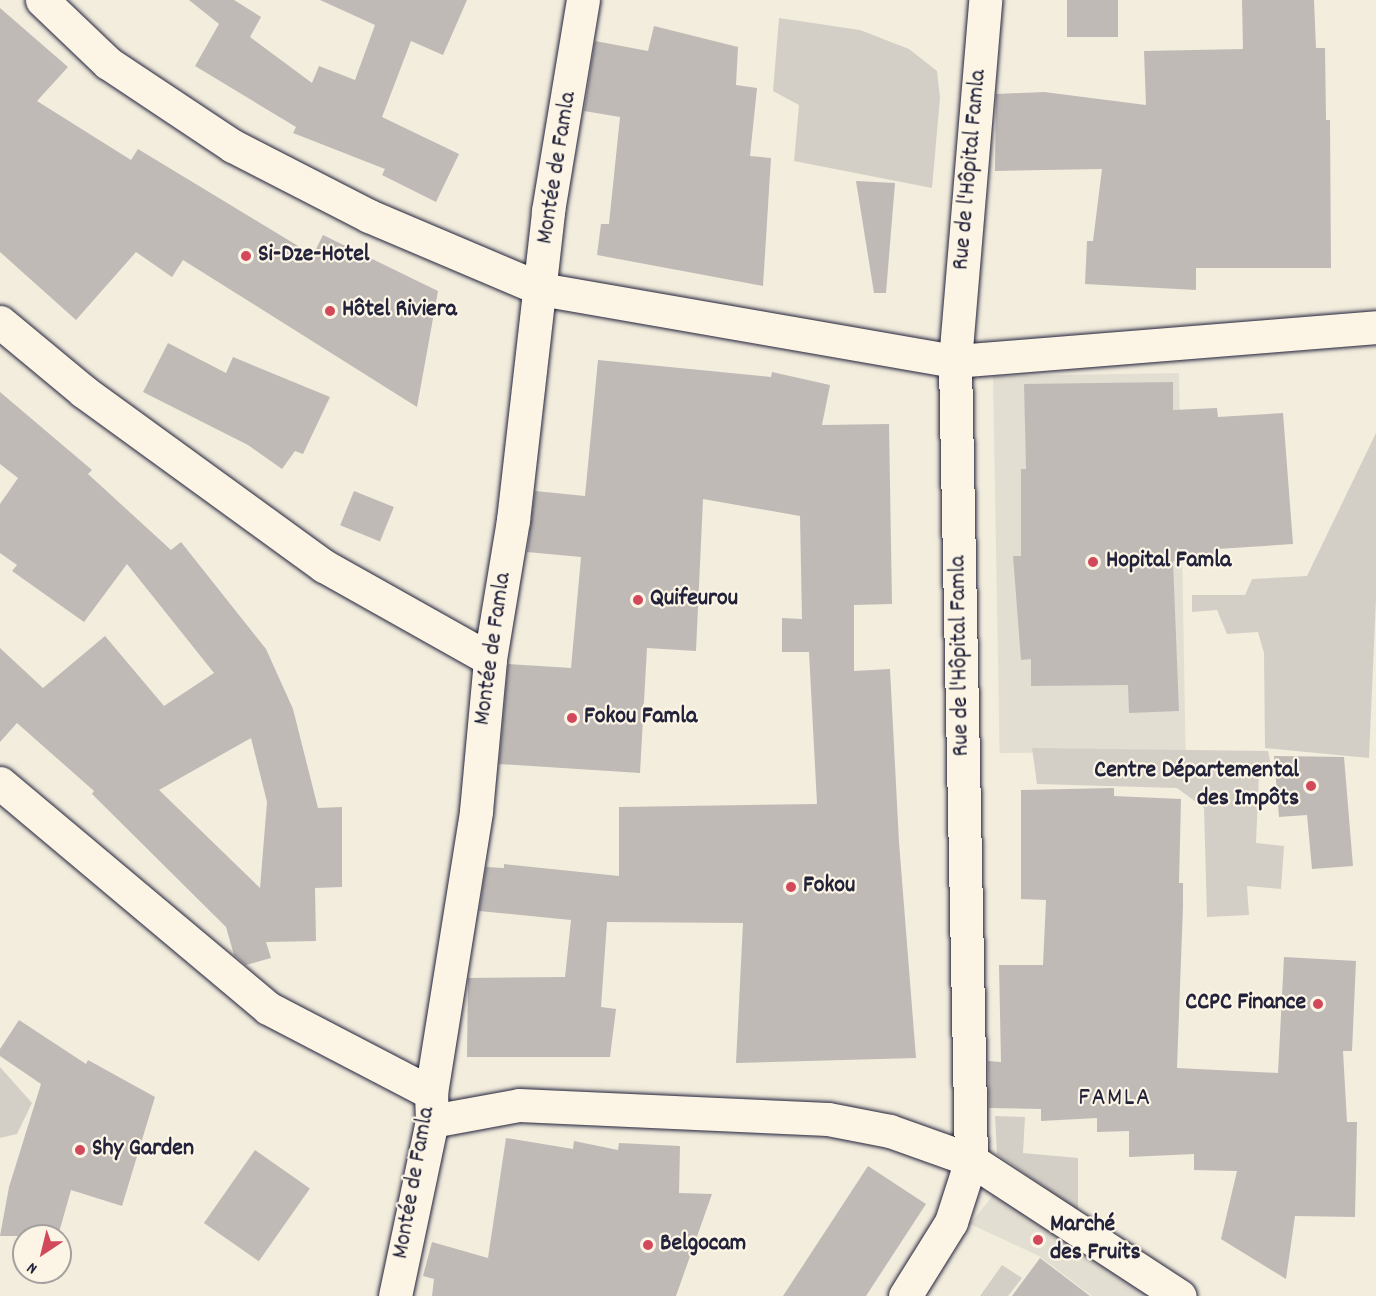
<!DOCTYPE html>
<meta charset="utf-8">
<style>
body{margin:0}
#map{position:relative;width:1376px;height:1296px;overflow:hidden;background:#f3edde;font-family:Dekko,sans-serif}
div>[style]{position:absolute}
.built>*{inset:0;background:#e3ded2;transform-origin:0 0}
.green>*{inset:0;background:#d4cfc6}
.building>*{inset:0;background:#bfbab6;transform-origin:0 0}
.roads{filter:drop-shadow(0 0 2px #22223b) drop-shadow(0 0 2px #22223b)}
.minor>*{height:33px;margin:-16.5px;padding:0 16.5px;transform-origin:16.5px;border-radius:16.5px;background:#fcf5e5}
.tertiary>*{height:33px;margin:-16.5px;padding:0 16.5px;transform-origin:16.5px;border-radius:16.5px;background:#fcf5e5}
.dots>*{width:16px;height:16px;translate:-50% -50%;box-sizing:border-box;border:3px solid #fcf5e5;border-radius:50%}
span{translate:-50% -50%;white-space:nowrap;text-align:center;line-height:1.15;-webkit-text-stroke:4.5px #fcf5e5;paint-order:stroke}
.street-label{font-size:24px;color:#22223b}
.poi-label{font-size:24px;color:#22223b;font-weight:700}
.left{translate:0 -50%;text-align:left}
.right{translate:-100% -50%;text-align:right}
.neighbourhood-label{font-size:26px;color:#22223b;letter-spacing:1.5px}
.north{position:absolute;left:12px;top:1224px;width:60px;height:60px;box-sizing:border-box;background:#fcf5e5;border:2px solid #a5a1a1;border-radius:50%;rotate:215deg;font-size:16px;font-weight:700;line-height:24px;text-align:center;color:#22223b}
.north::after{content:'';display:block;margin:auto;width:21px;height:27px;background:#d1495b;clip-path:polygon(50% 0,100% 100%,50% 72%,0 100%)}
</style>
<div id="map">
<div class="built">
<div style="left:1179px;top:373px;width:377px;height:186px;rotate:89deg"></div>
<div style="clip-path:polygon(998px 1189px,1152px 1296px,1092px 1296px,1039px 1256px,970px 1224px)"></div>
</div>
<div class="green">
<div style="clip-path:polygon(779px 18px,860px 30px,909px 49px,937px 71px,940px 98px,932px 188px,794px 161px,799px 105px,773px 91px)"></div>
<div style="clip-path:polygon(1376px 433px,1376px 598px,1369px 758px,1265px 748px,1264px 653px,1258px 632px,1227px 634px,1217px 610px,1192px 612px,1192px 595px,1245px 595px,1252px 579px,1307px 576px)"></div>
<div style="clip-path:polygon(1032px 748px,1268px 751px,1271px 765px,1259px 774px,1256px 843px,1284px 846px,1281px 889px,1247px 886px,1249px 915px,1207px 917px,1204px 808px,1177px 788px,1037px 784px)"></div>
<div style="clip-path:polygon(0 1067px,32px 1103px,17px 1134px,0 1138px)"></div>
<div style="clip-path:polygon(995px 1116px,1025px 1117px,1023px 1153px,1078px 1158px,1078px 1210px,997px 1154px)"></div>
<div style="clip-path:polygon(1002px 1265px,1022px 1278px,1008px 1296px,980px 1296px)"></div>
</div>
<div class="building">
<div style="clip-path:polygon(189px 0,234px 0,261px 17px,250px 37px,312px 83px,319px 66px,355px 80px,375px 25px,320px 0,467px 0,443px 55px,411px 41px,382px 117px,459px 154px,436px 202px,382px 175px,385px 169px,293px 133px,296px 127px,195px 66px,219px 24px)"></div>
<div style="left:1067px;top:0;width:51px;height:37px"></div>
<div style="clip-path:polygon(1242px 0,1314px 0,1316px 48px,1325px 48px,1326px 120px,1330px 120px,1331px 268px,1196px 268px,1196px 290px,1085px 284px,1087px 241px,1093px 241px,1102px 169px,995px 171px,996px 94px,1044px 92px,1146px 105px,1144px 51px,1243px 49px)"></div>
<div style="clip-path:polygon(0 8px,68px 67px,37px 101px,131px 160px,138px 149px,313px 255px,323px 235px,438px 291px,417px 407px,183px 260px,172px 277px,136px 252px,76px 320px,0 252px)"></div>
<div style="clip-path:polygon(654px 26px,738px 47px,736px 85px,757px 88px,750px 156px,771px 158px,763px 286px,597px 255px,601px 224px,609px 224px,620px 117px,584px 111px,595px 41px,648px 51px)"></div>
<div style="clip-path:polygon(856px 181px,895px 183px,886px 293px,874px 293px)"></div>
<div style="clip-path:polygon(168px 343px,226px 373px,233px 357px,330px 397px,303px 454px,295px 451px,282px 469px,248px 445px,143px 392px)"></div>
<div style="clip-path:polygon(598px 360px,771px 377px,772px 372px,830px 385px,822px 425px,889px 424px,892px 604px,854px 605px,854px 671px,890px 669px,899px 842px,916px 1058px,736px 1063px,743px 923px,607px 922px,601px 1007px,616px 1009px,610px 1057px,467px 1057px,468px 978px,565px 977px,571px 920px,479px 911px,486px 867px,504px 868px,504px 864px,619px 876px,619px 807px,817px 804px,809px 652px,782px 652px,782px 618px,802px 619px,800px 516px,703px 499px,696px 651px,647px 648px,640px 773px,499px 764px,508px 664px,571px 668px,581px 557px,527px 552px,535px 491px,585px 496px)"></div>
<div style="clip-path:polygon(1173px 382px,1173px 410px,1217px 408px,1218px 417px,1283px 413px,1293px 544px,1217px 549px,1217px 566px,1173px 561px,1179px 711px,1129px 713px,1128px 685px,1031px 686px,1031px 659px,1021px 660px,1013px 556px,1021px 556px,1021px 469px,1026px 469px,1024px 384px)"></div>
<div style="clip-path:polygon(evenodd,0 392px,92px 470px,88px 474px,171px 550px,181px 542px,266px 649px,293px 709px,318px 808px,342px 807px,342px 887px,315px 888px,316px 941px,266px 942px,271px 958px,246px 965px,234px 955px,226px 927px,92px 794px,94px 791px,17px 723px,0 742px,0 648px,43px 688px,105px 636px,164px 706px,214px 673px,127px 564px,84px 622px,12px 571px,17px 565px,0 553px,0 504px,18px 478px,0 464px,0 392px,251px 738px,267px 802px,260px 888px,159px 790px,251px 738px)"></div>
<div style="left:354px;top:491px;width:43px;height:37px;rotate:22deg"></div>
<div style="clip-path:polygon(1274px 756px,1344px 757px,1353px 866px,1312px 869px,1307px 815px,1279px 817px)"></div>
<div style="clip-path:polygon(1114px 788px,1114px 796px,1181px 799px,1179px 883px,1183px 883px,1183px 906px,1177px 1068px,1278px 1073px,1284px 957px,1356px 961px,1352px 1051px,1343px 1051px,1347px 1122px,1357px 1122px,1355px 1217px,1295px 1216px,1286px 1279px,1221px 1239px,1237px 1171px,1194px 1170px,1194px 1154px,1129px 1157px,1129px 1131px,1097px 1132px,1097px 1118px,1041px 1121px,1041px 1109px,989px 1108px,988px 1061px,1001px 1062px,999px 965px,1043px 965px,1046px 900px,1021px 899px,1021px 790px)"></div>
<div style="clip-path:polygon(19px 1020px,86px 1064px,88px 1060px,155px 1097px,122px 1206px,71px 1190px,58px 1236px,0 1236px,9px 1187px,41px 1084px,0 1056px,0 1049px)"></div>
<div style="clip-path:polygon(506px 1138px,573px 1149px,574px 1141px,618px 1150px,619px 1143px,680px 1146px,679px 1193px,712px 1194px,676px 1296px,432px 1296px,434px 1279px,423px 1276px,432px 1242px,488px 1258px)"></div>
<div style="left:255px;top:1150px;width:67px;height:89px;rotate:35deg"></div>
<div style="clip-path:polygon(868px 1166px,926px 1204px,866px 1296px,783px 1296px)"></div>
<div style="clip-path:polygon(1040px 1258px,1090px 1296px,1012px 1296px)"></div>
</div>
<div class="roads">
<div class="minor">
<div style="left:42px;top:0;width:91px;rotate:43.7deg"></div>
<div style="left:108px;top:63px;width:150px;rotate:33.6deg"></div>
<div style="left:233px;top:146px;width:153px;rotate:27.2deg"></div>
<div style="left:369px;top:216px;width:187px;rotate:23deg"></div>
<div style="left:541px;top:289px;width:420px;rotate:9.9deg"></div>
<div style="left:955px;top:361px;width:422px;rotate:-4.6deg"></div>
<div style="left:0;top:322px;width:108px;rotate:39.7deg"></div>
<div style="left:83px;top:391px;width:298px;rotate:36deg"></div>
<div style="left:324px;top:566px;width:190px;rotate:29.3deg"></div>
<div style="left:0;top:783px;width:350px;rotate:40deg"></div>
<div style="left:268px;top:1008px;width:184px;rotate:27.5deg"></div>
<div style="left:432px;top:1121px;width:88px;rotate:-10.4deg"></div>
<div style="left:519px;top:1105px;width:309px;rotate:2.6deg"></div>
<div style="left:828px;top:1119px;width:63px;rotate:11deg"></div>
<div style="left:890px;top:1131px;width:86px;rotate:19.7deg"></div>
<div style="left:971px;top:1160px;width:249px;rotate:33.1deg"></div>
<div style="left:905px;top:1296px;width:87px;rotate:-58.1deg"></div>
<div style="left:951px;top:1222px;width:65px;rotate:-72.1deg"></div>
<div style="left:971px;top:1160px;width:799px;rotate:-91.15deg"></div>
<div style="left:955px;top:361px;width:362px;rotate:-85.2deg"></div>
</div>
<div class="tertiary">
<div style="left:395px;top:1296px;width:179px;rotate:-78.1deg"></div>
<div style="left:432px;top:1121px;width:28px;rotate:-92deg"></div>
<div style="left:431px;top:1093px;width:286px;rotate:-80.9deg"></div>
<div style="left:476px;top:811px;width:153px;rotate:-84.7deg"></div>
<div style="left:490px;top:659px;width:141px;rotate:-80.6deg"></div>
<div style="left:513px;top:520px;width:311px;rotate:-83.5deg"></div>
<div style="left:548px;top:211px;width:214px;rotate:-80.6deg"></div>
</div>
</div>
<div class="dots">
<div style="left:246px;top:256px;background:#d1495b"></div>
<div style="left:330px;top:311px;background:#d1495b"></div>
<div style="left:1093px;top:562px;background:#d1495b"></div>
<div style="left:638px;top:600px;background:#d1495b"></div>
<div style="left:572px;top:718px;background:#d1495b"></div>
<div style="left:1311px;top:786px;background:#d1495b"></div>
<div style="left:791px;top:887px;background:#d1495b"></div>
<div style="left:1318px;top:1004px;background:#d1495b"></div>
<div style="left:80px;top:1150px;background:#d1495b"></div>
<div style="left:1038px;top:1240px;background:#d1495b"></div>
<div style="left:648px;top:1245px;background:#d1495b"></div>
</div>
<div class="street-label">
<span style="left:558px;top:168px;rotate:-81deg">Montée de Famla</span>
<span style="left:971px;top:170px;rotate:-85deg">Rue de l'Hôpital Famla</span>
<span style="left:494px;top:649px;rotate:-82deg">Montée de Famla</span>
<span style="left:961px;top:656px;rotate:-91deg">Rue de l'Hôpital Famla</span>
<span style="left:415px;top:1183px;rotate:-80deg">Montée de Famla</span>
</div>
<div class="poi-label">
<span class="left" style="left:258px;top:256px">Si-Dze-Hotel</span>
<span class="left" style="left:342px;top:311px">Hôtel Riviera</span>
<span class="left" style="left:1106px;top:562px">Hopital Famla</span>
<span class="left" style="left:650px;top:600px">Quifeurou</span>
<span class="left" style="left:584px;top:718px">Fokou Famla</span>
<span class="right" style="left:1299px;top:786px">Centre Départemental<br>des Impôts</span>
<span class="left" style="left:803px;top:887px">Fokou</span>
<span class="right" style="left:1306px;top:1004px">CCPC Finance</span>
<span class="left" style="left:92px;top:1150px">Shy Garden</span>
<span class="left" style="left:1050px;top:1240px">Marché<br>des Fruits</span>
<span class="left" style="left:660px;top:1245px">Belgocam</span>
</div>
<div class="neighbourhood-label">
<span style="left:1115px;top:1099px">FAMLA</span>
</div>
<div class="north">N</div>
</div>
